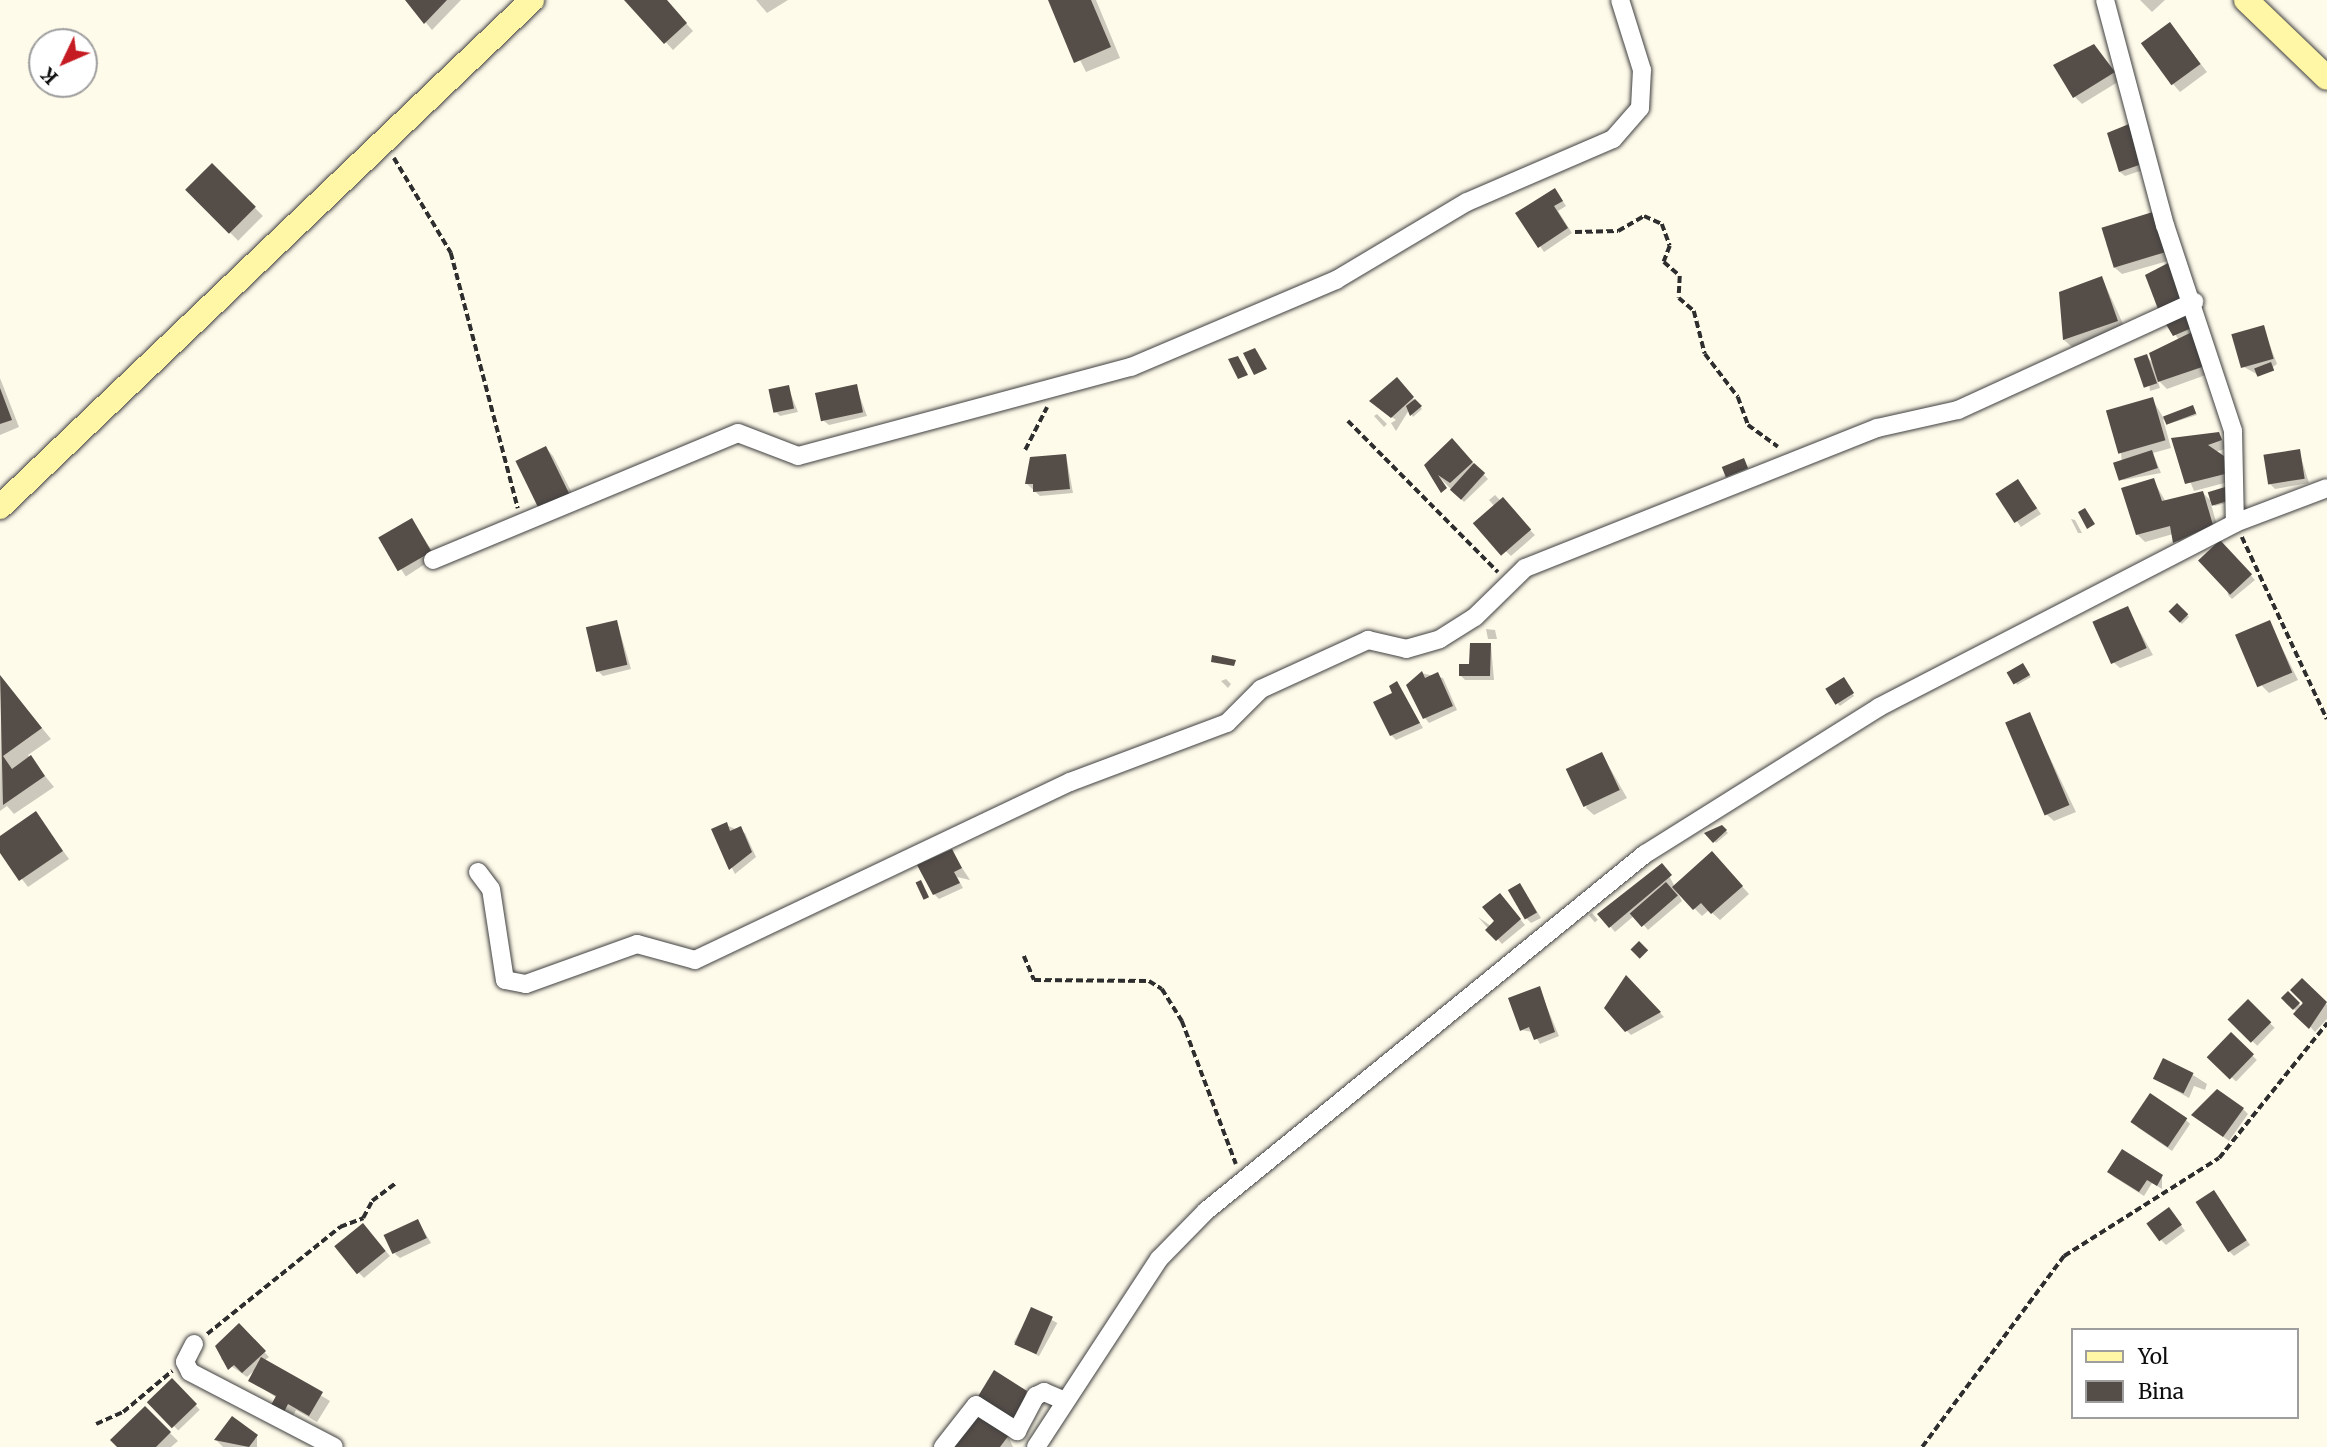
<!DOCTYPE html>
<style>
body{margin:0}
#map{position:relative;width:2327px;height:1447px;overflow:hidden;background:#fffbeb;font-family:Merriweather,serif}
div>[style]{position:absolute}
.shadow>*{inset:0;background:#0003;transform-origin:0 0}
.building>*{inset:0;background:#554d48;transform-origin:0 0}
.path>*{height:3.5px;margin-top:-1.75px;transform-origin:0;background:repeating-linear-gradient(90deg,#2e2e2e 0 7px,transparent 0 10.5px)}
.roads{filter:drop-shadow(0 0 2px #3f3f3f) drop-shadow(0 0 2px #3f3f3f)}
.street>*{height:18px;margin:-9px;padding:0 9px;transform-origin:9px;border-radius:9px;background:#fff}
.secondary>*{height:24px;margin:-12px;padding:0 12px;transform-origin:12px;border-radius:12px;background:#fff6a6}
span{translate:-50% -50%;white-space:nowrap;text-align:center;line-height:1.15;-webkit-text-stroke:7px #fff;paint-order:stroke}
.legend{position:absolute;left:2071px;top:1328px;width:228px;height:91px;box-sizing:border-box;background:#fff;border:2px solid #9e9e9e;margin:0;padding:9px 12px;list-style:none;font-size:21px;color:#0c0c0c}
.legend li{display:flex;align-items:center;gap:14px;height:35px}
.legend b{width:35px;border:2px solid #9e9e9e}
.north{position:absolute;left:28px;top:28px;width:70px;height:70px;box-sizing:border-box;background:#fff;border:2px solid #9e9e9e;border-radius:50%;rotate:226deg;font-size:19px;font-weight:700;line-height:28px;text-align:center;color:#0c0c0c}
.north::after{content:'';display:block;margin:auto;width:24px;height:32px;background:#c51b22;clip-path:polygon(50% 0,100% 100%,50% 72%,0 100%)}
</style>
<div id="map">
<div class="shadow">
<div style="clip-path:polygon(407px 0,461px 0,432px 30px)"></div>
<div style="clip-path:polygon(627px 0,665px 0,693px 31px,673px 50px)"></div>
<div style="clip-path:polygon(756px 0,788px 0,767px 13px)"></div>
<div style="clip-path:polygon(1050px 0,1096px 0,1120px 58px,1086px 72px)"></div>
<div style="clip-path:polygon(2140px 0,2165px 0,2152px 12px)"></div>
<div style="clip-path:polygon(2170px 24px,2207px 72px,2180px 92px,2173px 84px)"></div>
<div style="clip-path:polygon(2094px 46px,2121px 80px,2082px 104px,2075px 97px)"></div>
<div style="clip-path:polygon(2129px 126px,2143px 170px,2125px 176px,2120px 172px)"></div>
<div style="left:212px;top:165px;width:72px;height:35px;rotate:45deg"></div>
<div style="clip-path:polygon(1559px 195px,1566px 206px,1558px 211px,1572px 233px,1544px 252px,1518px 213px)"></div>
<div style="clip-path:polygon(2156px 213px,2175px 259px,2122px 274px,2114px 267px)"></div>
<div style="clip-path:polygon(2102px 278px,2125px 328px,2072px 347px,2064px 340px,2061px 293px)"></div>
<div style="clip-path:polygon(2184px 313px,2214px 372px,2167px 389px,2157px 379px,2160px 388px,2150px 391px,2146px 356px,2154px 364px,2179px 340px,2166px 321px)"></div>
<div style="clip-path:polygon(2263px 327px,2277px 364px,2260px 376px,2244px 367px)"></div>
<div style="clip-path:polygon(0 378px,19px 427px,0 435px)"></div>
<div style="clip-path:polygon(1401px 384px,1422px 409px,1413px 417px,1409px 410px,1396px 431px,1391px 423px,1396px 420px,1376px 406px)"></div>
<div style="clip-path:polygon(856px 386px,867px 416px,829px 425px,824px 421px)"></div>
<div style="clip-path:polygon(788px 387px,798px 412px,780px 416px,775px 411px)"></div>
<div style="clip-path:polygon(2152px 399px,2163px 417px,2193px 407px,2197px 415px,2168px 424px,2163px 419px,2171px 448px,2153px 453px,2161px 473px,2123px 480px,2121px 452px)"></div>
<div style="clip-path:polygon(1377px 414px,1387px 424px,1384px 427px,1374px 416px)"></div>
<div style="clip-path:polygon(2219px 434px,2228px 448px,2215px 452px,2231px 465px,2232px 481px,2194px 491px,2173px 439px)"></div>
<div style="clip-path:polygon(1452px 441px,1488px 479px,1464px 502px,1431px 469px)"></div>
<div style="clip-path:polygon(546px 448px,553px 456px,577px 503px,519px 461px)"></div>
<div style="clip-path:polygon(2299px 451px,2309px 483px,2275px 489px,2270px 484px)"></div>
<div style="clip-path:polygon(1066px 455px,1073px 493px,1040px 496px,1027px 484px)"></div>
<div style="clip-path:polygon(2153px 480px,2166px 502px,2203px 493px,2213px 503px,2210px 494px,2230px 502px,2215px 506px,2210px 501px,2219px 532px,2182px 549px,2173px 534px,2145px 542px,2137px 534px)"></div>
<div style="clip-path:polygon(2022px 486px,2041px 514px,2021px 527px,1998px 495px)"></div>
<div style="clip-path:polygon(1495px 495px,1535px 535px,1511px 556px,1477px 524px,1495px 507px,1489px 500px)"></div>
<div style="clip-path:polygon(2071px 519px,2075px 520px,2082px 533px,2078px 533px)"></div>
<div style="left:412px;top:520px;width:44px;height:36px;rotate:57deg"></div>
<div style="clip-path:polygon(2220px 542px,2255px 580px,2232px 599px,2228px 595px)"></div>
<div style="left:2177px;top:605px;width:17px;height:10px;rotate:45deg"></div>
<div style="clip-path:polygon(2127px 608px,2153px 655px,2120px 668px,2112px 661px)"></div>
<div style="clip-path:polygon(617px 622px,631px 669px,603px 676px,598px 671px)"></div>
<div style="clip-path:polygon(2269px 622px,2298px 680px,2269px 693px,2262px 686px)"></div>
<div style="clip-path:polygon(1486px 629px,1495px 630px,1497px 639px,1488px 639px)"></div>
<div style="clip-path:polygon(1491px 645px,1494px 680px,1465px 680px,1461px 676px)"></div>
<div style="clip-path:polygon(2025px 667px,2031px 677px,2017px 685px,2016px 683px)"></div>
<div style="clip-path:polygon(1421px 673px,1443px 678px,1457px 710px,1429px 723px,1425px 718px,1408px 685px)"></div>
<div style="clip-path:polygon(1px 678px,51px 739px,28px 755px,54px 787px,14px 814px,7px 806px,0 811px)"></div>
<div style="clip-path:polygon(1226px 679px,1231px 684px,1228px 688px,1221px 681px)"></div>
<div style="clip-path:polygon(1845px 681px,1854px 696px,1840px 706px,1838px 704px)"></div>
<div style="clip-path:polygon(1397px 683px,1423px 728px,1396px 740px,1391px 735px)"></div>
<div style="clip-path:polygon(2029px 714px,2076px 812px,2054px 821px,2046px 814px)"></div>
<div style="clip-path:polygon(1602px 754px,1627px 798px,1594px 815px,1586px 808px)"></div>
<div style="clip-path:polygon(36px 814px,69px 859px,28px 887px,0 850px,0 838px)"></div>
<div style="clip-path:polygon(726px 825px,745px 833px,756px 857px,735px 874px,713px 830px)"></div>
<div style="clip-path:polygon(1722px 827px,1728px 833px,1716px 843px,1707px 834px)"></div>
<div style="clip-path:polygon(951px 851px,970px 880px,957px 877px,963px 888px,939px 899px,934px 894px)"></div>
<div style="clip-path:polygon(1719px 861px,1749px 894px,1720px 920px,1709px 910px,1702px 916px,1676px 890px,1682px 901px,1648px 930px,1635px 915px,1615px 932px,1600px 914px,1666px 870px,1675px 887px)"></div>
<div style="clip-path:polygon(1524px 890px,1541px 918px,1531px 923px,1527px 919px)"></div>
<div style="clip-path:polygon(1505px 900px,1525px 925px,1502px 944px,1478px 917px,1491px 926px)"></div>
<div style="left:1592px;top:913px;width:9px;height:4px;rotate:49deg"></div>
<div style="clip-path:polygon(1627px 977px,1664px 1017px,1631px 1035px,1626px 1030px)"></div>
<div style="clip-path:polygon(2302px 980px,2327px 1005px,2327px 1019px,2315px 1032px,2284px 998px,2288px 993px,2302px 1007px)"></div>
<div style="clip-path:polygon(1539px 988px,1559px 1036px,1540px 1044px,1533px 1032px,1521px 1030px)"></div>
<div style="left:2248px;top:1002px;width:37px;height:25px;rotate:44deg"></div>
<div style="left:2231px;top:1035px;width:36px;height:30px;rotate:44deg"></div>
<div style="clip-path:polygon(2193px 1075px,2207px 1084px,2205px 1090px,2194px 1086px,2189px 1098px,2155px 1079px)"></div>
<div style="clip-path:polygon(2243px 1109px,2248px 1114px,2229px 1141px,2198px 1119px)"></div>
<div style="clip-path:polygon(2185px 1119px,2190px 1124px,2172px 1151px,2137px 1127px)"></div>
<div style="clip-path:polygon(2122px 1151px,2162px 1176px,2162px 1189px,2152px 1183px,2144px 1196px,2114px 1177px,2109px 1172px)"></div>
<div style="clip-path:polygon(2214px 1192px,2250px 1245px,2234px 1256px,2229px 1251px)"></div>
<div style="clip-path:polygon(2173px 1214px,2185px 1231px,2166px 1245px,2161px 1240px)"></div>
<div style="clip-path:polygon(418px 1221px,431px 1243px,400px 1258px,395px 1254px)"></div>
<div style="clip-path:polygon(368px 1230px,390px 1256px,364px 1278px,359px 1273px)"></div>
<div style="left:1032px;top:1309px;width:29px;height:38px;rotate:29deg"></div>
<div style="clip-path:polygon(239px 1325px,269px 1357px,264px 1361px,330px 1401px,317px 1422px,296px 1410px,292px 1418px,281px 1412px,277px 1398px,250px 1380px,256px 1369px,247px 1377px,221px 1359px)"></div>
<div style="left:172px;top:1381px;width:40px;height:30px;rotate:46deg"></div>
<div style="clip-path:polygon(145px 1408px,178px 1441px,171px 1447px,119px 1447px)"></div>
<div style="clip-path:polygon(257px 1436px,257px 1447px,223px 1447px,216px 1440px)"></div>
<div style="clip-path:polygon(1008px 1436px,1013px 1447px,956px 1447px)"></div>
</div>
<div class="building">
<div style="clip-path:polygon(405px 0,447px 0,424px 24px)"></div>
<div style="clip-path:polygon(624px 0,667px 0,687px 23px,664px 44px)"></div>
<div style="clip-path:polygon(1048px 0,1091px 0,1111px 47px,1074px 63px)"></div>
<div style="left:2170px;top:22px;width:52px;height:36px;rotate:54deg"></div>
<div style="clip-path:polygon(2094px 44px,2115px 72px,2073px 98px,2053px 65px)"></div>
<div style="clip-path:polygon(2129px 124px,2139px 165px,2119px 172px,2107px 133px)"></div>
<div style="left:212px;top:163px;width:62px;height:38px;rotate:45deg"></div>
<div style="clip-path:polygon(1555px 188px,1563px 201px,1554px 206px,1568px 228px,1538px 248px,1515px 213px)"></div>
<div style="left:2156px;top:211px;width:42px;height:57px;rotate:73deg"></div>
<div style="clip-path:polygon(2170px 262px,2183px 297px,2158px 309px,2145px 275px)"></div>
<div style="clip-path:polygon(2102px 276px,2118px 321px,2063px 340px,2059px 292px)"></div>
<div style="clip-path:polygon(2184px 311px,2194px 327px,2173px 336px,2164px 321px)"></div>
<div style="left:2264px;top:325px;width:35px;height:34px;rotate:74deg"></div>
<div style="clip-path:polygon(2194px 331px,2208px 365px,2158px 382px,2149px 353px)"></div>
<div style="clip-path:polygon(1255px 348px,1267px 369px,1254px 375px,1243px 353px)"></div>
<div style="left:2147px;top:354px;width:31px;height:14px;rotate:71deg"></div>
<div style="clip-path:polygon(1238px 356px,1248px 375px,1238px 379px,1228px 359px)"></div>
<div style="left:2271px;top:362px;width:9px;height:18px;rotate:69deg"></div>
<div style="clip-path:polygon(1397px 377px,1414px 397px,1391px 418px,1369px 401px)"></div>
<div style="left:857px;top:384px;width:29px;height:43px;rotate:78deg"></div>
<div style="left:789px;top:385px;width:24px;height:21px;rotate:78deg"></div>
<div style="clip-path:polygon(0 388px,12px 420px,0 424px)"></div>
<div style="left:2153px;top:397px;width:45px;height:49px;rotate:74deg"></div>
<div style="clip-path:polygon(1415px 399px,1422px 406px,1410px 416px,1406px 406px)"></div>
<div style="left:2193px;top:405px;width:9px;height:32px;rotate:69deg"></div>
<div style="clip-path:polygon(2219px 432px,2222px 440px,2208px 445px,2224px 456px,2225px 474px,2185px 484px,2171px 438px)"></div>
<div style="clip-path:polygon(1452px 438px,1473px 462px,1450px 483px,1438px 475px,1447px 488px,1441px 493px,1424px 465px)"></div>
<div style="left:546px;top:446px;width:55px;height:34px;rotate:64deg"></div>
<div style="left:2300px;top:449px;width:30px;height:37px;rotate:81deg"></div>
<div style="left:2152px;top:450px;width:19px;height:41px;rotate:72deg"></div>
<div style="clip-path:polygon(1066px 454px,1070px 489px,1033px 492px,1033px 484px,1025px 484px,1030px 457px)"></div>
<div style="left:1744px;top:458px;width:11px;height:24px;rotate:68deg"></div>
<div style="left:1474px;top:463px;width:15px;height:36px;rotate:42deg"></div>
<div style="clip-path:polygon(2154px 478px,2162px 501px,2203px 491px,2213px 525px,2173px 543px,2170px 526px,2136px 535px,2121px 488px)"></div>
<div style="left:2018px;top:479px;width:35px;height:27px;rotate:57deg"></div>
<div style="left:2225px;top:487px;width:14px;height:18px;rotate:73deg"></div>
<div style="left:1503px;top:497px;width:43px;height:40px;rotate:49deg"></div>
<div style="clip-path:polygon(2085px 508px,2095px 524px,2087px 529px,2078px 512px)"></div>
<div style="left:412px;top:518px;width:39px;height:39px;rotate:60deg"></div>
<div style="left:2220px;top:540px;width:47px;height:30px;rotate:47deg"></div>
<div style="left:2177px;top:603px;width:16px;height:12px;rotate:45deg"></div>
<div style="left:2128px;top:606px;width:46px;height:39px;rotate:66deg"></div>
<div style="left:617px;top:620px;width:46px;height:32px;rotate:77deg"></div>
<div style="left:2270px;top:620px;width:57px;height:38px;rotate:67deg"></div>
<div style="clip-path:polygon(1470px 643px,1491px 643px,1490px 676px,1459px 676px,1459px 664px,1469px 664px)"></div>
<div style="clip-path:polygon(1212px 655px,1236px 660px,1234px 666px,1211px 662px)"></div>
<div style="left:2023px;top:663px;width:14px;height:19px;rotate:60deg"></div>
<div style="clip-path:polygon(1422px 671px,1425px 678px,1438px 672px,1453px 706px,1423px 719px,1406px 685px)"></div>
<div style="clip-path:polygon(0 675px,42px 728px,3px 756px,12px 769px,31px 755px,45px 776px,3px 805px)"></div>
<div style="left:1844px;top:677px;width:19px;height:22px;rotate:58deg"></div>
<div style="clip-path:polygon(1397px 681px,1420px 723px,1390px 736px,1373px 702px,1392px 693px,1389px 686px)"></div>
<div style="left:2030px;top:712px;width:101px;height:27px;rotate:67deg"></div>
<div style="left:1602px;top:752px;width:42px;height:40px;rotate:65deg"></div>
<div style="clip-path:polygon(36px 811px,63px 851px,19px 881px,0 853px,0 836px)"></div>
<div style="clip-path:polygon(727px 822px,730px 831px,741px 826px,752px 852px,729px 870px,711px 829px)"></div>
<div style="clip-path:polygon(1722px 825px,1727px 830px,1713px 843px,1704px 833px)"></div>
<div style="clip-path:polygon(952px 849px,962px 868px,954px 872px,960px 883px,933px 895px,917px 865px)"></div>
<div style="clip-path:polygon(1712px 851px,1743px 886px,1711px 914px,1701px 903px,1693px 910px,1672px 887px)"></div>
<div style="clip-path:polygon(1662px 863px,1672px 875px,1609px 928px,1597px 914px)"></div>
<div style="left:921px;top:880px;width:19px;height:6px;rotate:65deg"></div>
<div style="left:1666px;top:882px;width:18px;height:48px;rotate:49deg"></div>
<div style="left:1520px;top:883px;width:34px;height:14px;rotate:60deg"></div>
<div style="clip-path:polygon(1500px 893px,1521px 919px,1496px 941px,1485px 930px,1494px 921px,1482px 907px)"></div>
<div style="left:1639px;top:941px;width:13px;height:12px;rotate:45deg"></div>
<div style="clip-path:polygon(1626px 975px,1661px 1012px,1625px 1032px,1604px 1008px)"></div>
<div style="clip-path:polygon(2302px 978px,2327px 1002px,2309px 1029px,2293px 1014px,2303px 1003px,2290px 990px)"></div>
<div style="clip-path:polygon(1540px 986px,1555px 1032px,1534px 1040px,1529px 1027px,1520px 1031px,1508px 998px)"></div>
<div style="left:2288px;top:991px;width:17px;height:10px;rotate:45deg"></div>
<div style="left:2248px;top:999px;width:33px;height:29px;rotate:45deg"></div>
<div style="left:2231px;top:1032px;width:32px;height:35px;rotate:44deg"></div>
<div style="left:2163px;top:1058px;width:34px;height:23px;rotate:26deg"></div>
<div style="clip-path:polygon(2217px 1089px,2244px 1108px,2223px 1137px,2191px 1115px)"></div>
<div style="left:2150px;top:1093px;width:45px;height:35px;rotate:34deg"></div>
<div style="clip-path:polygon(2122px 1149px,2163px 1175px,2157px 1186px,2147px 1180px,2139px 1192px,2107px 1172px)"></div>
<div style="left:2214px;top:1190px;width:60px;height:22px;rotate:57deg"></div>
<div style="left:2169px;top:1207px;width:22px;height:28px;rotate:54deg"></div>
<div style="left:418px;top:1219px;width:21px;height:38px;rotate:65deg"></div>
<div style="left:363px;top:1223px;width:36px;height:37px;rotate:51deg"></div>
<div style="left:1031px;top:1307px;width:24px;height:41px;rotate:24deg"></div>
<div style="clip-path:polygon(239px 1323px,266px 1351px,242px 1373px,234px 1365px,228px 1370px,215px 1346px)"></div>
<div style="clip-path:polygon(261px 1357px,323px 1392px,309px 1416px,288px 1404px,284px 1412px,271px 1405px,276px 1396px,248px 1381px)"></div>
<div style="clip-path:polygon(994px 1370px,1027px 1391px,1016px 1423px,977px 1398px)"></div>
<div style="left:172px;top:1378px;width:36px;height:35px;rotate:46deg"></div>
<div style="clip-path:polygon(145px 1406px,171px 1432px,156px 1447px,117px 1447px,110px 1440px)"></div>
<div style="clip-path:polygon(978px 1413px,1009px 1435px,1000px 1447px,953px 1447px)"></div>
<div style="clip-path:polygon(232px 1416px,258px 1435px,249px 1447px,214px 1440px)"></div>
</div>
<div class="path">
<div style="left:394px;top:158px;width:111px;rotate:59deg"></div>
<div style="left:451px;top:253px;width:264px;rotate:75.3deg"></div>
<div style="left:1575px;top:232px;width:43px;rotate:-1.3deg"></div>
<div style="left:1618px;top:231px;width:30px;rotate:-30deg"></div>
<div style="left:1644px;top:216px;width:20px;rotate:24deg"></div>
<div style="left:1662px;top:224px;width:23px;rotate:70deg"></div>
<div style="left:1670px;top:246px;width:17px;rotate:111deg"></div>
<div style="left:1664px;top:262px;width:21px;rotate:41deg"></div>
<div style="left:1680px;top:276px;width:22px;rotate:93deg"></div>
<div style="left:1679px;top:298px;width:20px;rotate:41deg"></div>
<div style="left:1694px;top:311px;width:44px;rotate:75.7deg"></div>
<div style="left:1705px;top:354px;width:54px;rotate:52.5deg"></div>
<div style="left:1738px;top:397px;width:30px;rotate:70deg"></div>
<div style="left:1748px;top:425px;width:37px;rotate:36deg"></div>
<div style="left:1348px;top:421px;width:213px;rotate:45.2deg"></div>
<div style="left:1025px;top:450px;width:48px;rotate:-62.9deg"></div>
<div style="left:2242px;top:537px;width:201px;rotate:65deg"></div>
<div style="left:1024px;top:956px;width:26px;rotate:67deg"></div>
<div style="left:1034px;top:980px;width:115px;rotate:0.5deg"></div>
<div style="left:1149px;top:981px;width:15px;rotate:32deg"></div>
<div style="left:1162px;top:989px;width:38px;rotate:58deg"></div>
<div style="left:1182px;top:1021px;width:153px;rotate:69.3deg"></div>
<div style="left:207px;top:1334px;width:171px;rotate:-38.8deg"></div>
<div style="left:340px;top:1227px;width:25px;rotate:-21deg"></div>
<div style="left:363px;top:1218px;width:19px;rotate:-62deg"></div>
<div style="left:372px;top:1201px;width:30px;rotate:-37deg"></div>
<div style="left:96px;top:1424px;width:30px;rotate:-24deg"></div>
<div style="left:123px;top:1412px;width:64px;rotate:-39.9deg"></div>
<div style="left:1922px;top:1447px;width:238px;rotate:-53.4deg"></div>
<div style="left:2064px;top:1256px;width:183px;rotate:-32.3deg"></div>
<div style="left:2219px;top:1158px;width:173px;rotate:-51.3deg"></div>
</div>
<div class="roads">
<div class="street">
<div style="left:2105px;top:0;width:233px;rotate:75.1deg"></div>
<div style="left:2165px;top:225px;width:217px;rotate:71.7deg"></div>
<div style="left:2233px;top:431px;width:92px;rotate:88.8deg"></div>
<div style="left:433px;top:560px;width:330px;rotate:-22.6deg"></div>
<div style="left:738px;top:433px;width:64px;rotate:21deg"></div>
<div style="left:798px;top:456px;width:345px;rotate:-15deg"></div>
<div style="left:1131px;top:367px;width:223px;rotate:-23deg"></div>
<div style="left:1336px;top:280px;width:152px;rotate:-30.8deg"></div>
<div style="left:1467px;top:202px;width:159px;rotate:-23.3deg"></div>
<div style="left:1613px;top:139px;width:41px;rotate:-48.9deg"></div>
<div style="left:1640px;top:108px;width:38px;rotate:-87deg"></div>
<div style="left:1642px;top:70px;width:73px;rotate:-107.4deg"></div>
<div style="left:478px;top:872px;width:21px;rotate:53deg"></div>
<div style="left:491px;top:889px;width:92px;rotate:81.3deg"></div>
<div style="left:505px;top:980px;width:21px;rotate:11deg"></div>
<div style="left:526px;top:984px;width:118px;rotate:-19.8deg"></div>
<div style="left:637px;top:944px;width:60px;rotate:15.4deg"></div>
<div style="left:695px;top:960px;width:415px;rotate:-25.4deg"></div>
<div style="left:1070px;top:782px;width:168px;rotate:-20.6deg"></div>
<div style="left:1227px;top:723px;width:48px;rotate:-45deg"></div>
<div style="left:1261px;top:689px;width:118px;rotate:-24.6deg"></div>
<div style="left:1368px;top:640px;width:39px;rotate:13deg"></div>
<div style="left:1406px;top:649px;width:35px;rotate:-16deg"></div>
<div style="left:1440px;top:639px;width:41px;rotate:-32.2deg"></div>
<div style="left:1475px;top:617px;width:70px;rotate:-44.4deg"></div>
<div style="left:1525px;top:568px;width:379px;rotate:-21.7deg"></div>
<div style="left:1877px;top:428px;width:83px;rotate:-12.5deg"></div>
<div style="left:1958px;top:410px;width:260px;rotate:-24.6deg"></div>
<div style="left:194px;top:1344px;width:20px;rotate:117deg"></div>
<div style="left:185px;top:1362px;width:11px;rotate:63deg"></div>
<div style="left:190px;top:1372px;width:162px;rotate:27.5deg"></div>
<div style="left:943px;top:1447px;width:53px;rotate:-51.8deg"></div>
<div style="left:976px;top:1405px;width:49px;rotate:32.4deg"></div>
<div style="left:1017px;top:1431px;width:40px;rotate:-62deg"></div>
<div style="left:1036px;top:1396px;width:9px;rotate:-27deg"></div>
<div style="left:1044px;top:1392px;width:23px;rotate:23deg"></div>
<div style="left:1036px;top:1447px;width:225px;rotate:-56.8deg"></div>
<div style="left:1159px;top:1259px;width:67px;rotate:-45.6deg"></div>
<div style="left:1206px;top:1211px;width:566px;rotate:-39.12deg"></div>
<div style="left:1645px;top:854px;width:276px;rotate:-32.1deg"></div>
<div style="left:1879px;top:707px;width:401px;rotate:-27.3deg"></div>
<div style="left:2235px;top:523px;width:98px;rotate:-20.8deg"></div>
</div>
<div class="secondary">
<div style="left:2246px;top:0;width:112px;rotate:43.9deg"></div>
<div style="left:0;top:507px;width:735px;rotate:-43.62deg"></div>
</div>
</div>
<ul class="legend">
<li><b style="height:9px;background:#fff6a6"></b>Yol</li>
<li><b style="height:19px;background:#554d48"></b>Bina</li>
</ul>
<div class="north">K</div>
</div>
